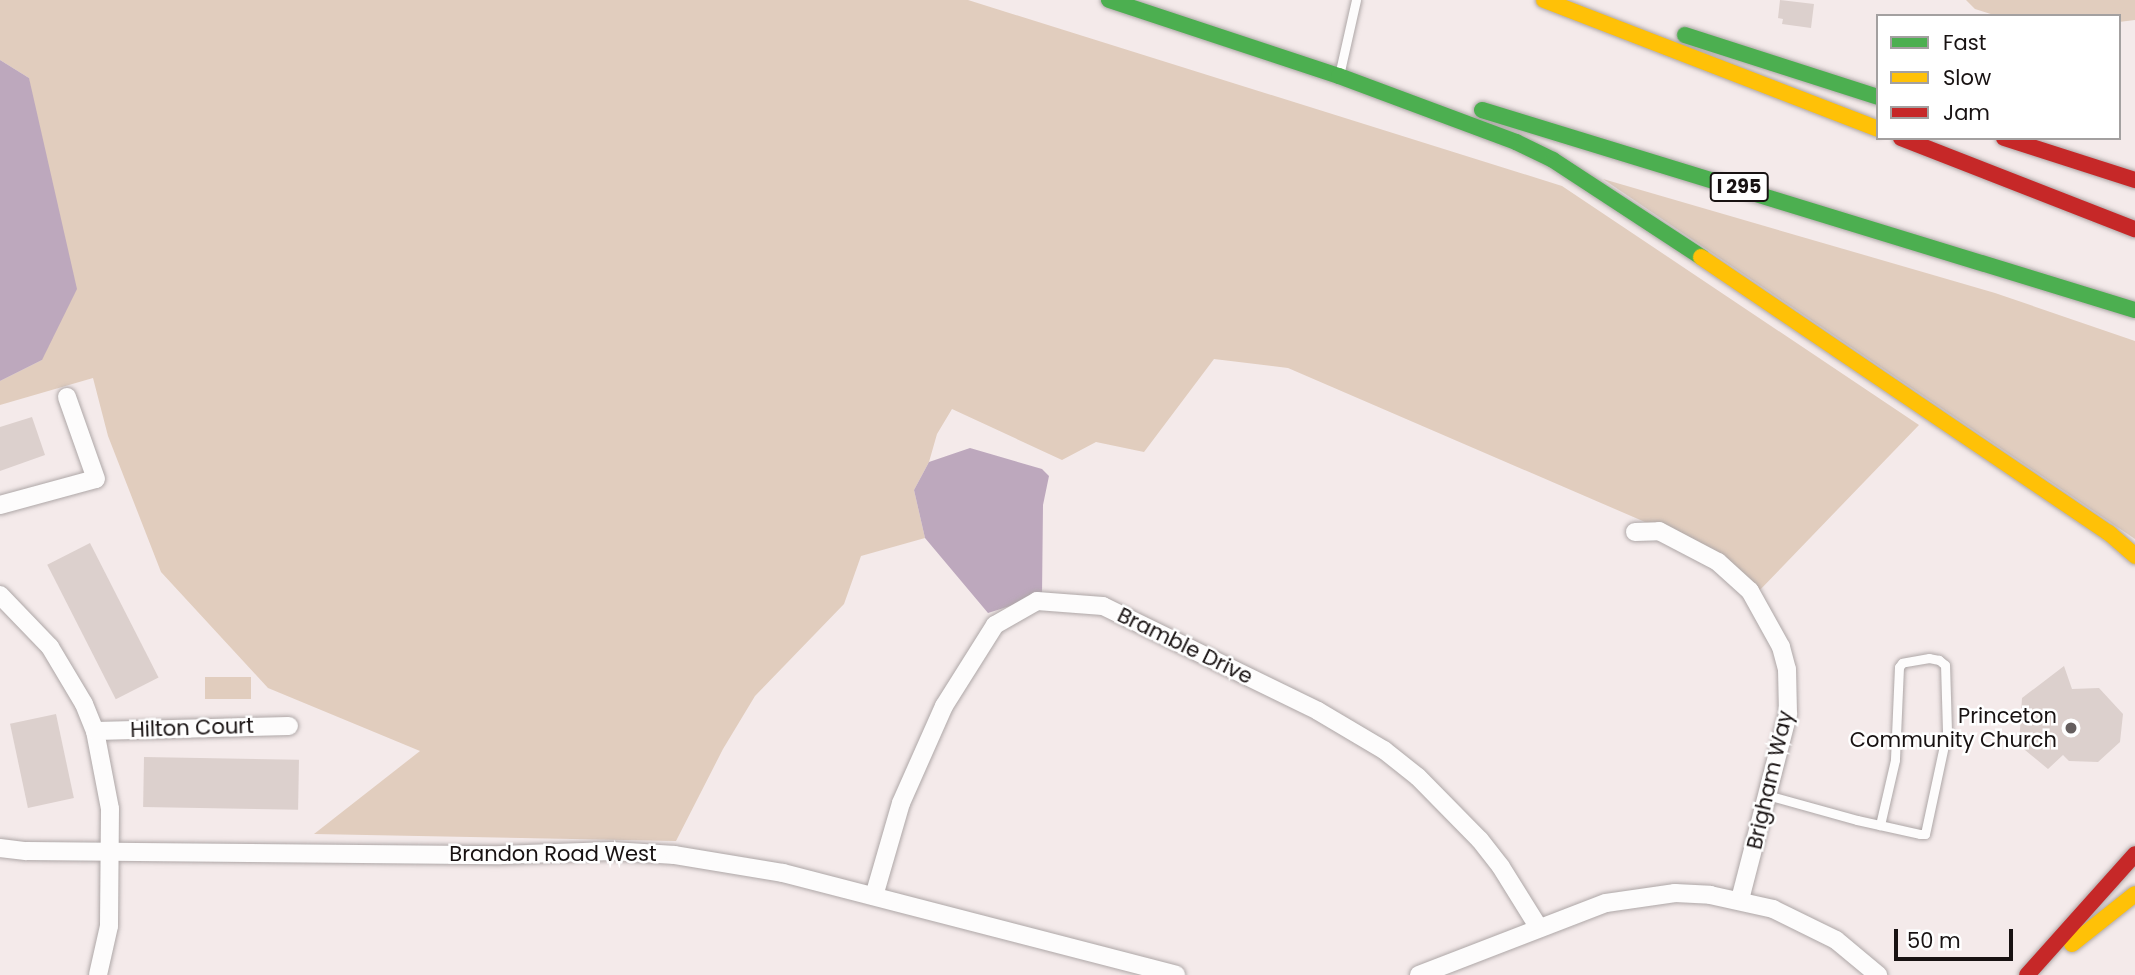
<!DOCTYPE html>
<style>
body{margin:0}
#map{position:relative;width:2135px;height:975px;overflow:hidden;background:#f4eaea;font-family:Poppins,sans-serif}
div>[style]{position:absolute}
.green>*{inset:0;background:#e1cdbe;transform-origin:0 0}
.water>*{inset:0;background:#bda8bd}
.building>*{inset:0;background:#dcd0cd;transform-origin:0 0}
.roads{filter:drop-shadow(0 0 2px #aea7a7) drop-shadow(0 0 2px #aea7a7)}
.lane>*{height:9px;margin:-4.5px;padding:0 4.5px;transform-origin:4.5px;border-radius:4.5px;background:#fdfcfc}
.street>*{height:18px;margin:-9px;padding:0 9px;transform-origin:9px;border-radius:9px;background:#fdfcfc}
.fast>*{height:16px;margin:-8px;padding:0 8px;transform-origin:8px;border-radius:8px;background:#4caf50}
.slow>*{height:16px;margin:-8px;padding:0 8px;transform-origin:8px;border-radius:8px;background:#ffc107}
.jam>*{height:16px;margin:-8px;padding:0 8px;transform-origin:8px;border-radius:8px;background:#c62828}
.dots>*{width:19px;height:19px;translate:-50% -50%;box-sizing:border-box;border:4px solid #fff;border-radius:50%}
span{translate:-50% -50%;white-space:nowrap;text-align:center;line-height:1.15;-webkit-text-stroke:5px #fff;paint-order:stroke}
.shield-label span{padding:2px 5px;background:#fff;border:2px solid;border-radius:5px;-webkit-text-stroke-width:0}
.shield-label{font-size:19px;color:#181212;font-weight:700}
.street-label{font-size:21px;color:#181212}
.poi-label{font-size:21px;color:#181212}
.right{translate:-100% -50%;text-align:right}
.legend{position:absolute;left:1876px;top:14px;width:245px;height:126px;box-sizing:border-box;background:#fff;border:2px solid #a3a0a0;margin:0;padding:9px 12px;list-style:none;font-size:21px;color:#181212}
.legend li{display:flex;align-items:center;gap:14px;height:35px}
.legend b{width:35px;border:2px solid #a3a0a0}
.scale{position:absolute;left:1894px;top:929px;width:119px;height:32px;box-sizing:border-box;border:4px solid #181212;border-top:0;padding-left:9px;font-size:21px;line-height:24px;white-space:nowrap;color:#181212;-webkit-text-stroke:5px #fff;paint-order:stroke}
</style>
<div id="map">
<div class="green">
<div style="clip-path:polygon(0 0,968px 0,1562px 186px,1919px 425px,1757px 593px,1703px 547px,1288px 368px,1214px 359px,1144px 452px,1096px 442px,1062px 460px,952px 409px,937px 434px,929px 462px,914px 490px,925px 538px,861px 556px,844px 604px,755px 696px,723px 749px,676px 841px,314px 834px,420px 751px,268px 688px,161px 572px,108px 436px,93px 378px,0 405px,0 381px,42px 360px,29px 78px,0 60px)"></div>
<div style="clip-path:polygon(1966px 0,2135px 0,2135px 20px,2119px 22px,2119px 16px,1997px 16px,1975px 9px)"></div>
<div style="clip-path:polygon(1603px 179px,1995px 293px,2135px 341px,2135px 539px)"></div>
<div style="left:205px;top:677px;width:46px;height:22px"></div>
</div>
<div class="water">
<div style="clip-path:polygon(0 60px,29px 78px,77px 289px,42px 360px,0 381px)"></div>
<div style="clip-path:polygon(970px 448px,1042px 469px,1049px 476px,1043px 505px,1042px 596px,988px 613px,925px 538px,914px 490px,929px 462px)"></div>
</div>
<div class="building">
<div style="clip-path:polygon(1780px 0,1814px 4px,1811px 28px,1782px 24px,1783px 19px,1778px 18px)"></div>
<div style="clip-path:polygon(32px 417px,45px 455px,0 471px,0 427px)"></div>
<div style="left:90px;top:543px;width:151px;height:48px;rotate:63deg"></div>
<div style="clip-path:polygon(2064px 666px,2072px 689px,2099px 688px,2123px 714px,2120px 742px,2098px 762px,2069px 761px,2063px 755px,2048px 769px,2019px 745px,2022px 698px)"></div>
<div style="left:56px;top:714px;width:86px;height:47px;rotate:78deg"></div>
<div style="left:144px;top:757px;width:155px;height:50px;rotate:1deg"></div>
</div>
<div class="roads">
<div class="lane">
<div style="left:1340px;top:71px;width:73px;rotate:-77.3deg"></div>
<div style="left:1767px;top:795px;width:93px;rotate:15.5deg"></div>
<div style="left:1857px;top:820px;width:65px;rotate:12.5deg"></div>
<div style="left:1920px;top:834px;width:5px"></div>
<div style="left:1925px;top:834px;width:105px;rotate:-77.9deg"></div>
<div style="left:1947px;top:731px;width:66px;rotate:-91.7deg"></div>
<div style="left:1945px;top:665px;width:8px;rotate:-140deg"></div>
<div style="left:1939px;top:660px;width:10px;rotate:-169deg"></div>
<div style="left:1929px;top:658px;width:27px;rotate:170deg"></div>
<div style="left:1902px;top:663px;width:5px;rotate:127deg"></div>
<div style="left:1899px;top:667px;width:93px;rotate:92.5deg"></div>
<div style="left:1895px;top:760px;width:67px;rotate:103deg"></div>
</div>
<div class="street">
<div style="left:0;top:505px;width:99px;rotate:-15.2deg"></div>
<div style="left:96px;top:479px;width:87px;rotate:-109.5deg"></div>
<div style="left:1635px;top:532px;width:24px;rotate:-2deg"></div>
<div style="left:1659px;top:531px;width:67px;rotate:27.7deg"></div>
<div style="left:1718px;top:562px;width:43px;rotate:42.2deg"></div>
<div style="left:1750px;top:591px;width:64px;rotate:61deg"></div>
<div style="left:1781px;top:647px;width:23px;rotate:75deg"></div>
<div style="left:1787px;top:669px;width:45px;rotate:88.7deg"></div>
<div style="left:1788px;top:714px;width:192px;rotate:104.5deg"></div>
<div style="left:0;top:595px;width:72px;rotate:46.1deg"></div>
<div style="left:50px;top:647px;width:66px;rotate:59.2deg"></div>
<div style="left:84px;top:704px;width:29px;rotate:68deg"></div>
<div style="left:95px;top:731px;width:79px;rotate:79.1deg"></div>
<div style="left:110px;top:809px;width:117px;rotate:90.5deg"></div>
<div style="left:109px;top:926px;width:50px;rotate:102.7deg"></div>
<div style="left:95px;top:731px;width:194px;rotate:-1.5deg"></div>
<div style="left:0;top:848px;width:26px;rotate:7deg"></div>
<div style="left:26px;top:851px;width:475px;rotate:0.5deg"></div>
<div style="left:501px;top:855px;width:111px;rotate:-2.1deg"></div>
<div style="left:612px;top:851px;width:63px;rotate:3.6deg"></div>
<div style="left:675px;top:855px;width:109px;rotate:9.5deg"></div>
<div style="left:783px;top:873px;width:406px;rotate:14.5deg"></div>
<div style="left:874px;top:896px;width:97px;rotate:-73.8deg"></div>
<div style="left:901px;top:803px;width:106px;rotate:-66.1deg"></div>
<div style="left:944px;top:706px;width:96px;rotate:-57.8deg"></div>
<div style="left:995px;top:625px;width:48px;rotate:-29.7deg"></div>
<div style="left:1037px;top:601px;width:66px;rotate:4.3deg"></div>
<div style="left:1103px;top:606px;width:239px;rotate:26deg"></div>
<div style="left:1318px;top:711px;width:77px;rotate:30.6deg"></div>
<div style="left:1384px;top:750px;width:43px;rotate:38.5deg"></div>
<div style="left:1418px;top:777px;width:88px;rotate:45.5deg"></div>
<div style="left:1480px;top:840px;width:34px;rotate:52deg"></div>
<div style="left:1501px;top:867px;width:72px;rotate:58.1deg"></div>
<div style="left:1419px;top:975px;width:200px;rotate:-21.1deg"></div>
<div style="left:1606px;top:903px;width:70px;rotate:-8.2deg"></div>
<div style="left:1675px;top:893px;width:35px;rotate:3deg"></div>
<div style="left:1710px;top:895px;width:65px;rotate:12.5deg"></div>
<div style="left:1773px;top:909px;width:70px;rotate:26.2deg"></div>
<div style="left:1836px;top:940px;width:55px;rotate:39.8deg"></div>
</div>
<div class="fast">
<div style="left:1109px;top:0;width:242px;rotate:18.3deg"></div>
<div style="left:1339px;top:76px;width:189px;rotate:20.4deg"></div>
<div style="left:1516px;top:142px;width:41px;rotate:25.9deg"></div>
<div style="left:1553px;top:160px;width:177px;rotate:33.2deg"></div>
<div style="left:1685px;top:35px;width:203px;rotate:17.8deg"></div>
<div style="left:1482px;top:110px;width:683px;rotate:17.03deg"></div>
</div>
<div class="slow">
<div style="left:1544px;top:0;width:358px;rotate:21.1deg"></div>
<div style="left:1701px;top:257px;width:493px;rotate:34.1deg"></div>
<div style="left:2109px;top:533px;width:35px;rotate:41deg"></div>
<div style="left:2072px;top:944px;width:80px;rotate:-38.4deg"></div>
</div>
<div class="jam">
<div style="left:1901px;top:138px;width:251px;rotate:21.3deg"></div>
<div style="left:2004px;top:138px;width:138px;rotate:17.8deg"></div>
<div style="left:2027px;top:975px;width:162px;rotate:-48.2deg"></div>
</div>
</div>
<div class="dots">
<div style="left:2071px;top:728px;background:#655e5e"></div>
</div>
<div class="shield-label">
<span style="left:1739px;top:187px">I 295</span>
</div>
<div class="street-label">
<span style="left:1185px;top:646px;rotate:26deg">Bramble Drive</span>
<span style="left:192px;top:728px;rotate:-2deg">Hilton Court</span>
<span style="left:1770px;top:780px;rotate:-77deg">Brigham Way</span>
<span style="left:553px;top:854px">Brandon Road West</span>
</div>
<div class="poi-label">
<span class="right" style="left:2057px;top:728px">Princeton<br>Community Church</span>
</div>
<ul class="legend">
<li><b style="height:9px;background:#4caf50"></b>Fast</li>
<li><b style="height:9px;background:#ffc107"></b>Slow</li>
<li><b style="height:9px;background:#c62828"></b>Jam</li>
</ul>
<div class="scale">50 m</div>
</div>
